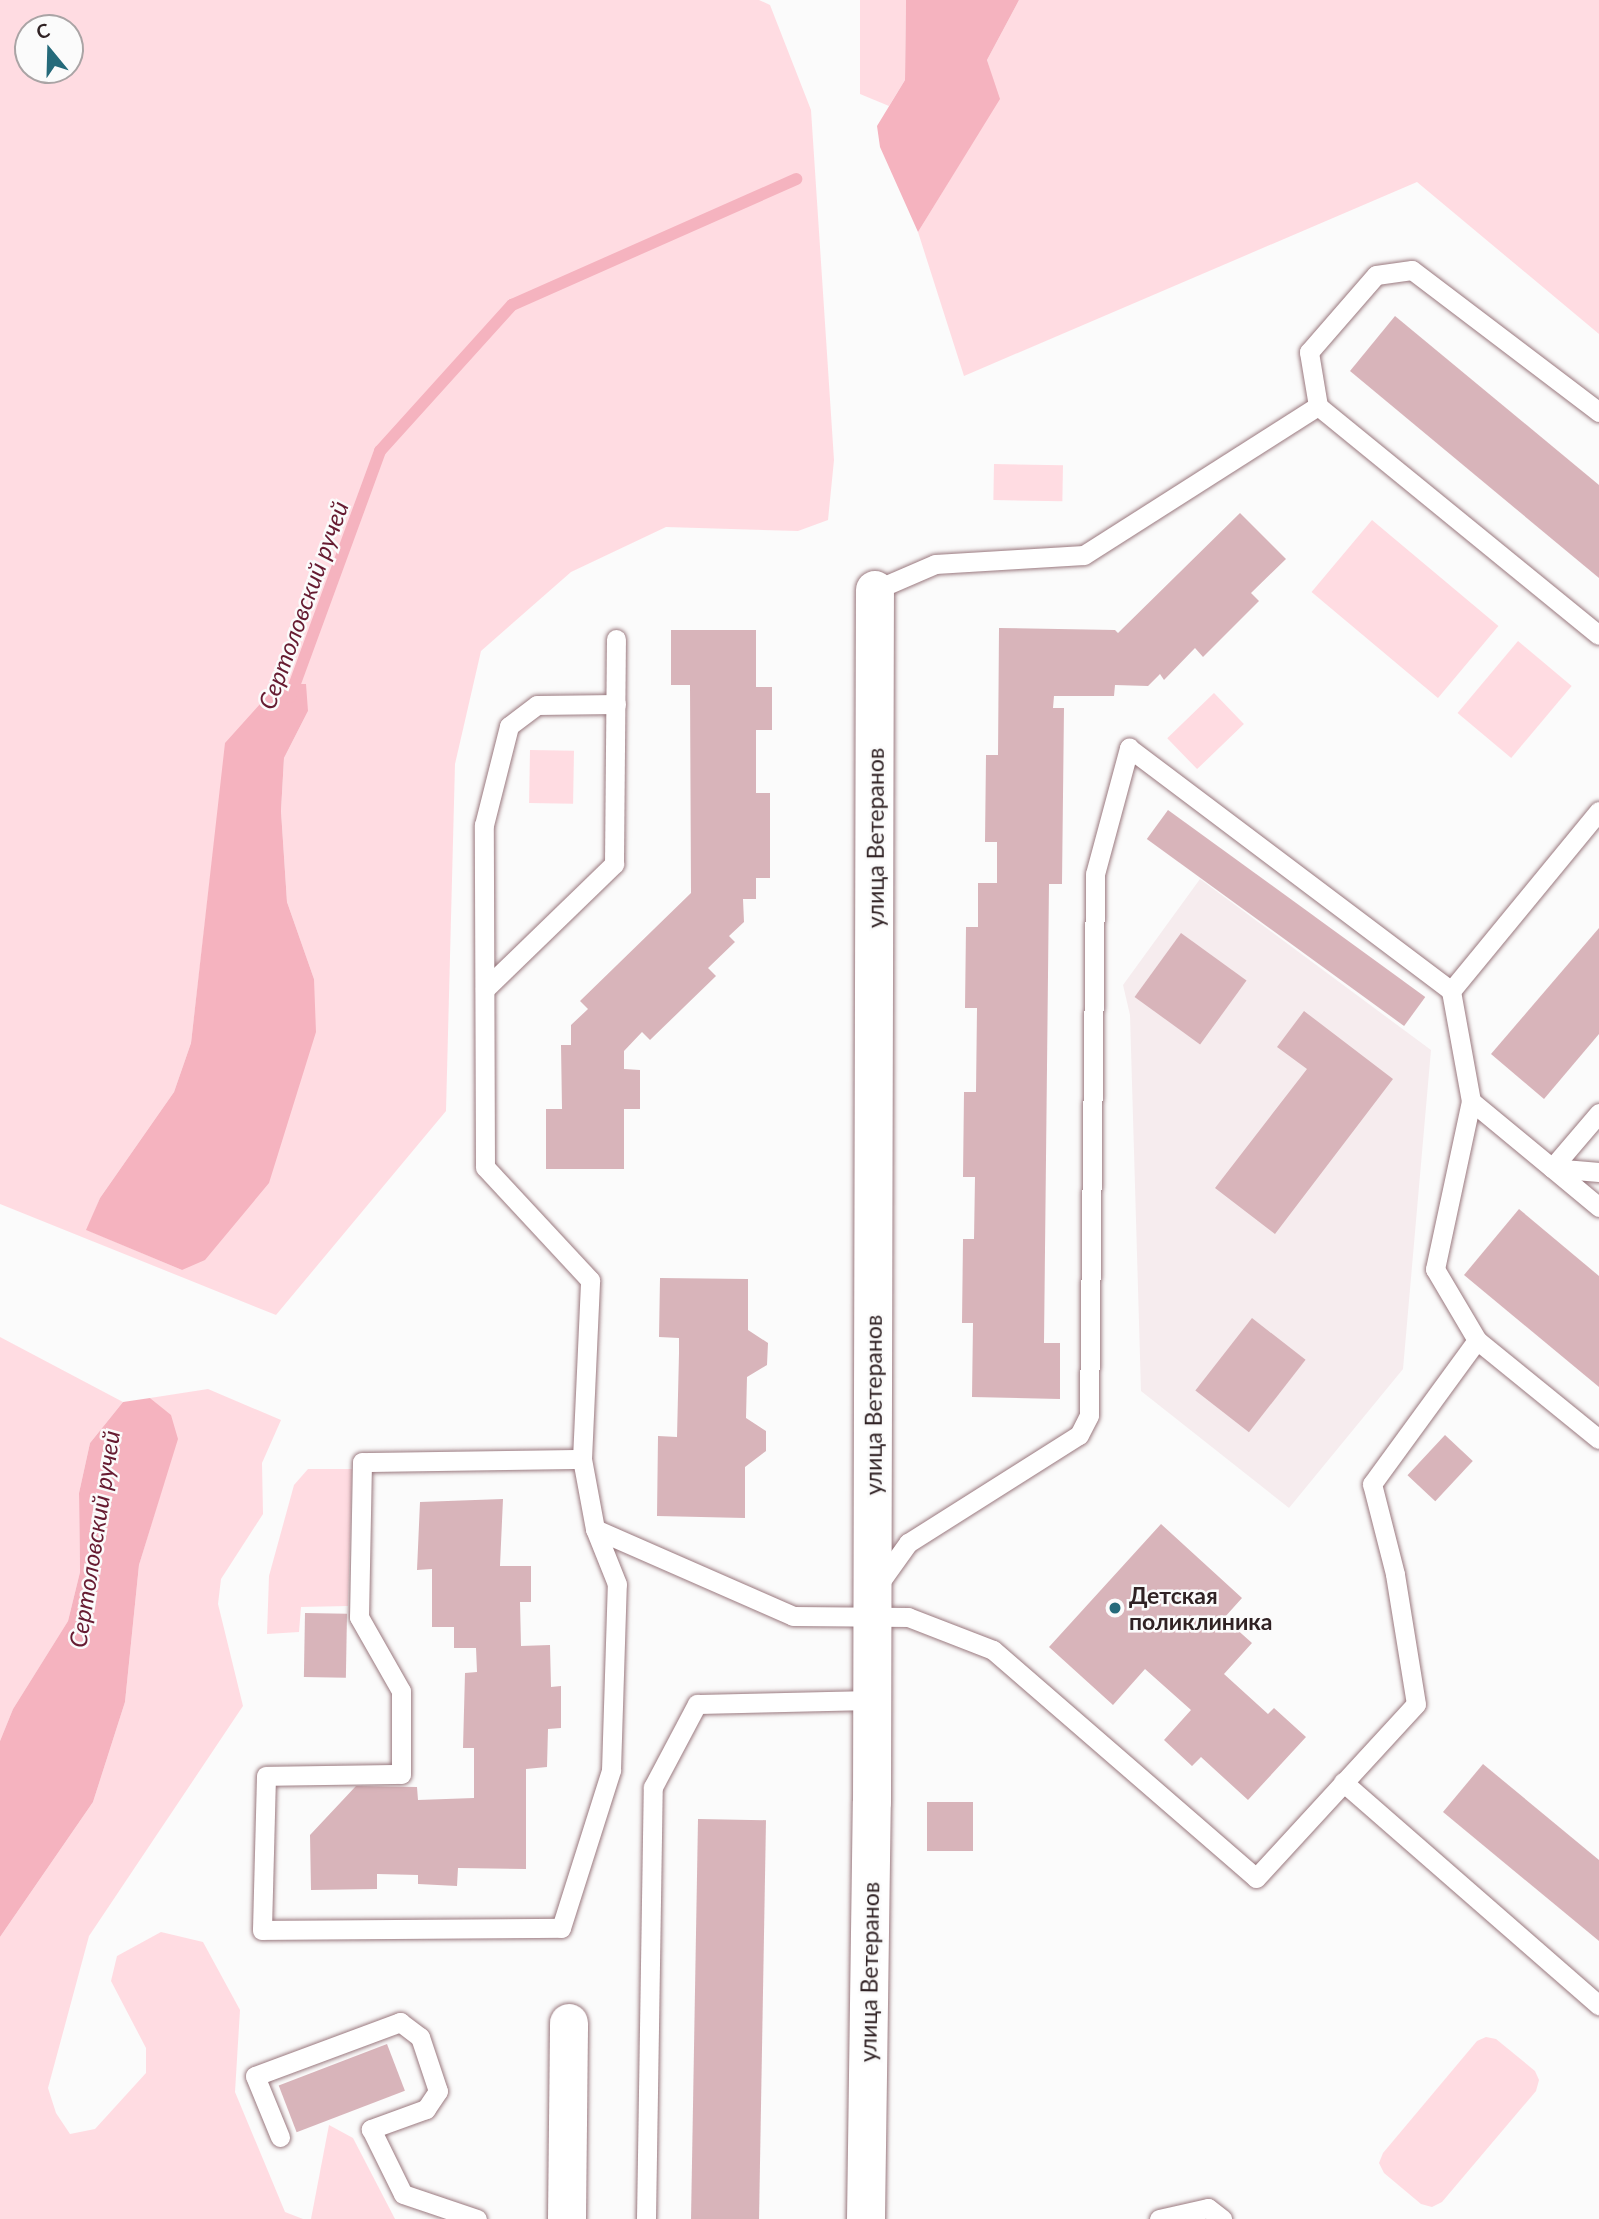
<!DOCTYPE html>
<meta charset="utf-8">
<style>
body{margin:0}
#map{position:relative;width:1599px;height:2219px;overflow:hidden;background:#fbfbfb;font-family:Lato,sans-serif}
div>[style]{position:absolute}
.built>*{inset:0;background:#f6ecee}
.green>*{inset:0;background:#ffdce2;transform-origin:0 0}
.water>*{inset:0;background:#f5b3bf}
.stream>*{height:12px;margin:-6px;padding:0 6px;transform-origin:6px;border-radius:6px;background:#f5b3bf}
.building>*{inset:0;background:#d8b4ba;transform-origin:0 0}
.roads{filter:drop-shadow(0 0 2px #9a797f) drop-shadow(0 0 2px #9a797f)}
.service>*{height:19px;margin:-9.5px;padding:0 9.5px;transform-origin:9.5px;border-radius:9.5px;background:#fff}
.minor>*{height:38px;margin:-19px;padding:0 19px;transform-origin:19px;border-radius:19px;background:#fff}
.dots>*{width:19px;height:19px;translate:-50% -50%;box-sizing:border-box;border:4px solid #fbfbfb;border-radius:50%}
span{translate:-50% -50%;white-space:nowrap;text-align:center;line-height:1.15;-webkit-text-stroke:5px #fbfbfb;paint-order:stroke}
.street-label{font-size:23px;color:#302224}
.poi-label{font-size:23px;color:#302224;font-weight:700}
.left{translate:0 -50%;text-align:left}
.water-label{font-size:24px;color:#661b31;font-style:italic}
.north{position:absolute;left:14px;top:14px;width:70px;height:70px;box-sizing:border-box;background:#fbfbfb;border:2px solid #aaa4a5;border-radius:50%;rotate:341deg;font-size:19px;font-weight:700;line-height:28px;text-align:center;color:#302224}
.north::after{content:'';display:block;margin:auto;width:24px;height:32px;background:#256a7a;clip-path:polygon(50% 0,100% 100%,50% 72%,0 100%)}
</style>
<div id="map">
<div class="built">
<div style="clip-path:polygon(1200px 879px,1431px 1050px,1403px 1369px,1289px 1508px,1141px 1391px,1130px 1015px,1123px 985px)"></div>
</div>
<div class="green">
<div style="clip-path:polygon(evenodd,0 0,759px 0,770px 5px,811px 110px,834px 460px,828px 520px,798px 531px,666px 527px,571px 572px,481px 651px,455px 764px,446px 1111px,276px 1315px,0 1204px,0 0,28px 28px,70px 28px,70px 70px,28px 70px,28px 28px,0 0,308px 711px,284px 758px,281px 811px,287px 902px,314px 979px,182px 1270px,87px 1230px,100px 1198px,174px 1092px,191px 1043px,226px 743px,308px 711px)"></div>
<div style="clip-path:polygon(860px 0,906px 0,905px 80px,889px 106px,860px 94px)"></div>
<div style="clip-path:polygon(1019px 0,1599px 0,1599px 334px,1417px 182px,964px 376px,918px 232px,999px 99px,987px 60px)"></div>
<div style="left:994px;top:464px;width:69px;height:36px;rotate:1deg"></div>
<div style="left:1372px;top:520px;width:165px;height:94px;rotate:40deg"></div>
<div style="left:1518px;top:641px;width:70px;height:94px;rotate:40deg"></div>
<div style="left:1214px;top:693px;width:43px;height:65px;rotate:46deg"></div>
<div style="left:530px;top:750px;width:44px;height:53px;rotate:1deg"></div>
<div style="clip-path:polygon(0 1337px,123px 1402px,90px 1443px,79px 1493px,80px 1572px,68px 1621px,13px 1709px,0 1741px)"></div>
<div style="clip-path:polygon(208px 1389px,281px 1420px,262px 1463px,263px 1514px,221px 1579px,218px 1604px,243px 1706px,89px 1936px,48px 2088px,56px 2113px,70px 2134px,95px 2129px,146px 2073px,146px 2048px,111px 1981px,117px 1956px,161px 1932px,203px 1942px,240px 2010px,235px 2092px,285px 2212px,303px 2219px,0 2219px,0 1937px,93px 1802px,125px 1702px,139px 1565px,177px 1439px,170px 1415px,150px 1398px)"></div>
<div style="clip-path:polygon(308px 1469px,352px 1469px,348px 1606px,301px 1607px,299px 1632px,267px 1634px,269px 1576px,294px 1485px)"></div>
<div style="clip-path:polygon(1486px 2037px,1496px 2039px,1535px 2071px,1539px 2080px,1536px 2091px,1442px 2202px,1432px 2207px,1421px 2204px,1384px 2173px,1379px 2163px,1383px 2153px,1477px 2041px)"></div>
<div style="clip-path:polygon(329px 2125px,353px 2138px,395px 2219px,311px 2219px)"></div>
</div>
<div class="water">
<div style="clip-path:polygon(906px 0,1019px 0,987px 60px,1000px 99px,918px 232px,880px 147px,877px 126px,905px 80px)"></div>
<div style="clip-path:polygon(278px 684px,306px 684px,308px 711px,284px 758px,281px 811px,287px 902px,314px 979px,316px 1032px,269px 1183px,205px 1260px,182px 1270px,86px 1230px,100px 1198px,174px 1092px,191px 1043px,225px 743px)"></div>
<div style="clip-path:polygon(150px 1398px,171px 1415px,178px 1439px,139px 1565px,125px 1702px,93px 1802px,0 1937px,0 1741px,13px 1709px,68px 1621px,80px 1572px,79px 1493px,90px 1443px,123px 1402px)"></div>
</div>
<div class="stream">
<div style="left:290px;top:697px;width:262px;rotate:-69.9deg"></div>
<div style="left:380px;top:451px;width:197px;rotate:-47.9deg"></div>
<div style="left:512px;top:305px;width:311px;rotate:-23.9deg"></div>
</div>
<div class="building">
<div style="clip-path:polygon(1395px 316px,1599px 485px,1599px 578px,1350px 371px)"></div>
<div style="clip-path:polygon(1240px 513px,1286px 559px,1251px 593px,1259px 601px,1203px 657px,1195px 648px,1164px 680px,1160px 674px,1148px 686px,1115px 685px,1114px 696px,1054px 696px,1053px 708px,1064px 708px,1062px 884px,1049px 884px,1044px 1343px,1060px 1343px,1060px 1399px,972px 1397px,973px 1323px,962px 1323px,963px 1239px,974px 1239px,975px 1177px,963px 1177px,964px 1092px,976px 1092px,977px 1008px,965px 1008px,966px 927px,978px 927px,978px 883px,997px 883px,997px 842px,985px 842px,986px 755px,998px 755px,999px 628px,1115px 630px,1118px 633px)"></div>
<div style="clip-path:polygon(671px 630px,756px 630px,756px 687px,772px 687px,772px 730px,756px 730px,756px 793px,770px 793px,770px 878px,756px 878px,756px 899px,743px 899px,744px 922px,729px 936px,735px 942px,708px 968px,716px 976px,650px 1040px,642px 1032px,624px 1051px,624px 1069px,640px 1070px,640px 1109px,624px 1109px,624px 1169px,546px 1169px,546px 1109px,562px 1109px,561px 1045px,571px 1045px,571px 1025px,588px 1009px,580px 1001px,691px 893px,690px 685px,671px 685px)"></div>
<div style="left:1168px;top:810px;width:318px;height:36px;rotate:36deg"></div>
<div style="clip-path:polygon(1599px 928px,1599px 1034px,1544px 1099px,1491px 1054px)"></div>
<div style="left:1181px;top:933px;width:81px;height:79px;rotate:36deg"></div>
<div style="clip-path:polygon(1304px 1011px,1393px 1079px,1275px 1234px,1215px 1188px,1307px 1069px,1277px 1047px)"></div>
<div style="clip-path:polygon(1519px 1209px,1599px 1276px,1599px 1387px,1464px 1275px)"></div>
<div style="clip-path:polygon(660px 1278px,748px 1279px,748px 1330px,768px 1343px,767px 1365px,747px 1377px,746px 1418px,766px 1431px,766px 1451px,745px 1467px,745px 1518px,657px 1516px,658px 1436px,677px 1437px,679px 1353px,679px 1338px,659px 1337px)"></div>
<div style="left:1252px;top:1318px;width:68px;height:92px;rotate:38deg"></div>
<div style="left:1445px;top:1435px;width:38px;height:55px;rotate:43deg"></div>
<div style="clip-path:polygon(503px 1499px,500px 1566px,531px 1566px,531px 1602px,520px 1602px,521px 1646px,550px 1645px,551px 1687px,561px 1686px,561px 1728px,548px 1729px,547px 1767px,526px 1769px,526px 1869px,458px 1868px,457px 1886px,418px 1884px,418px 1875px,377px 1874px,377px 1889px,311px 1890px,310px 1835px,356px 1786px,417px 1787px,418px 1800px,474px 1798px,474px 1748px,463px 1748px,465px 1673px,477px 1672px,476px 1648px,454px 1648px,454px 1627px,432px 1627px,432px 1569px,417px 1570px,420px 1502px)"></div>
<div style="clip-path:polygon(1161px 1524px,1242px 1598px,1224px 1618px,1252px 1643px,1224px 1674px,1268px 1714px,1274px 1708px,1306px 1737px,1248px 1800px,1201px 1757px,1192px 1766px,1164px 1740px,1191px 1710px,1145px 1669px,1113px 1705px,1049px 1647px)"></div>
<div style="left:305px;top:1613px;width:42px;height:64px;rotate:1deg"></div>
<div style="clip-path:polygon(1483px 1764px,1599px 1860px,1599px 1941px,1443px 1812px)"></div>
<div style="left:927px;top:1802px;width:46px;height:49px"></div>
<div style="left:698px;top:1819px;width:68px;height:400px;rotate:1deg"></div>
<div style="left:387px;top:2044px;width:50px;height:116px;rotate:69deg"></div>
</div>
<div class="roads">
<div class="service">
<div style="left:1318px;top:406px;width:362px;rotate:39.2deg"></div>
<div style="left:875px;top:590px;width:65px;rotate:-23.4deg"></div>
<div style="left:935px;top:564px;width:149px;rotate:-3.5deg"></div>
<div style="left:1084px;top:555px;width:277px;rotate:-32.5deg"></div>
<div style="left:1318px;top:406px;width:55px;rotate:-99.5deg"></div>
<div style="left:1309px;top:352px;width:102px;rotate:-49deg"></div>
<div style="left:1376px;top:275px;width:36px;rotate:-8deg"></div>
<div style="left:1412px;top:270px;width:235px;rotate:37.2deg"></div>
<div style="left:485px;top:989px;width:180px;rotate:-44.1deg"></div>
<div style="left:614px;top:864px;width:225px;rotate:-89.5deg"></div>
<div style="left:1451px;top:991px;width:233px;rotate:-50.6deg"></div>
<div style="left:1471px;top:1101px;width:172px;rotate:102.1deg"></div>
<div style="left:1435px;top:1269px;width:82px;rotate:59.4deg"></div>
<div style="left:1477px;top:1340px;width:157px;rotate:39.1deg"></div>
<div style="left:1599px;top:1113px;width:72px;rotate:130.5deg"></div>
<div style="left:1552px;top:1168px;width:61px;rotate:39.7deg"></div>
<div style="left:582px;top:1459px;width:220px;rotate:179.2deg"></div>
<div style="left:362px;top:1462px;width:155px;rotate:91.1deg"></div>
<div style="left:359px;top:1617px;width:85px;rotate:60.4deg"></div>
<div style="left:401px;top:1691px;width:83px;rotate:90deg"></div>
<div style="left:401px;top:1774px;width:135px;rotate:179.2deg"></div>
<div style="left:266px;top:1776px;width:154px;rotate:91.5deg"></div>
<div style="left:262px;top:1930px;width:299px;rotate:-0.4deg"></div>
<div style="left:561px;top:1928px;width:166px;rotate:-72.4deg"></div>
<div style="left:611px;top:1770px;width:186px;rotate:-88.2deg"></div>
<div style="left:617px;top:1584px;width:59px;rotate:-111.8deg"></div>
<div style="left:595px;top:1529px;width:71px;rotate:-100.5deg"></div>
<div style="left:582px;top:1459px;width:179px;rotate:-87.4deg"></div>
<div style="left:590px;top:1280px;width:154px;rotate:-132.9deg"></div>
<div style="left:485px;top:1167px;width:342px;rotate:-90.2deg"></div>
<div style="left:484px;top:825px;width:102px;rotate:-75.8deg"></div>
<div style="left:509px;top:726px;width:35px;rotate:-37deg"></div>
<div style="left:537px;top:705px;width:79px;rotate:-0.7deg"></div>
<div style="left:595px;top:1529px;width:216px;rotate:23.7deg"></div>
<div style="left:793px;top:1616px;width:115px;rotate:0.5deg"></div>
<div style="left:908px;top:1617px;width:91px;rotate:21.2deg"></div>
<div style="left:993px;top:1650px;width:348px;rotate:40.9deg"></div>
<div style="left:1256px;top:1878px;width:236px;rotate:-47.4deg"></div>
<div style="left:1416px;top:1704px;width:132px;rotate:-99.2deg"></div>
<div style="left:1395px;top:1574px;width:93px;rotate:-104.3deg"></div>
<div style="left:1372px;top:1484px;width:178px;rotate:-53.9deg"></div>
<div style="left:878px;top:1585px;width:52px;rotate:-54.5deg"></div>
<div style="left:908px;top:1543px;width:202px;rotate:-32.3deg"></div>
<div style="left:1079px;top:1435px;width:22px;rotate:-63deg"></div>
<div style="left:1089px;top:1415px;width:541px;rotate:-89.36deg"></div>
<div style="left:1095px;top:874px;width:131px;rotate:-74.9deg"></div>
<div style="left:1129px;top:748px;width:403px;rotate:37deg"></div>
<div style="left:1451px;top:991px;width:112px;rotate:79.7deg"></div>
<div style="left:1471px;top:1101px;width:105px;rotate:39.6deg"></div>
<div style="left:1552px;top:1168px;width:47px;rotate:4.9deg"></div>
<div style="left:1343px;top:1782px;width:340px;rotate:41.1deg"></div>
<div style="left:280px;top:2137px;width:66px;rotate:-112.3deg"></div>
<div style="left:255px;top:2076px;width:155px;rotate:-20.4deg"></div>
<div style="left:400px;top:2022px;width:25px;rotate:37deg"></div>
<div style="left:420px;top:2037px;width:57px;rotate:71.6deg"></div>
<div style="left:438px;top:2091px;width:22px;rotate:124deg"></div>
<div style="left:426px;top:2109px;width:59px;rotate:160deg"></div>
<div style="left:371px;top:2129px;width:72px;rotate:63.8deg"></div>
<div style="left:403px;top:2194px;width:78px;rotate:18.7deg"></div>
<div style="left:646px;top:2219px;width:432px;rotate:-89.1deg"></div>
<div style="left:653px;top:1787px;width:94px;rotate:-62.1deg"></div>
<div style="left:697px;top:1704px;width:175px;rotate:-1.3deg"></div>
<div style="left:1159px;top:2219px;width:50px;rotate:-12.7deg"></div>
<div style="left:1208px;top:2208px;width:18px;rotate:38deg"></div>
</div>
<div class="minor">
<div style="left:567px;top:2219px;width:196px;rotate:-89.4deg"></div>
<div style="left:866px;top:2219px;width:417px;rotate:-89.2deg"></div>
<div style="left:872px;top:1802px;width:1212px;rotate:-89.86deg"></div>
</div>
</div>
<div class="dots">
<div style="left:1115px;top:1608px;background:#256a7a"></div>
</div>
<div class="street-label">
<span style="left:875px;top:838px;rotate:-90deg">улица Ветеранов</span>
<span style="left:873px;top:1405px;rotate:-90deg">улица Ветеранов</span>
<span style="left:869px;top:1972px;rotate:-89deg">улица Ветеранов</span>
</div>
<div class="poi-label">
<span class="left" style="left:1129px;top:1608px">Детская<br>поликлиника</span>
</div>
<div class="water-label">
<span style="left:303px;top:605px;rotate:-70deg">Сертоловский ручей</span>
<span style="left:94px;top:1539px;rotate:-81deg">Сертоловский ручей</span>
</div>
<div class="north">С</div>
</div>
